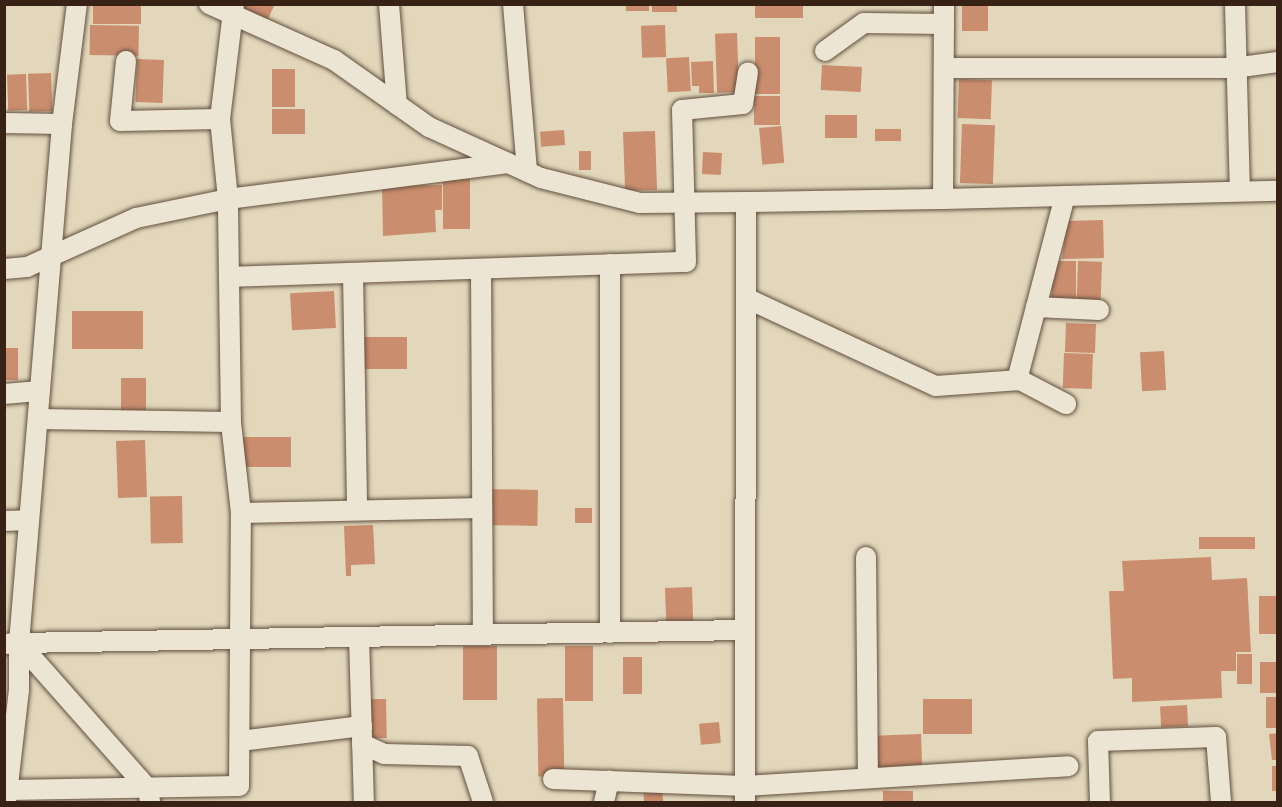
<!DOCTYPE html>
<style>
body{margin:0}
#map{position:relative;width:1282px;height:807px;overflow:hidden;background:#e2d7bb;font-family:"Sorts Mill Goudy",serif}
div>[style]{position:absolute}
.building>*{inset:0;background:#ca8d6e;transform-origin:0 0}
.roads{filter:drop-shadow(0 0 2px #624f3e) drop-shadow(0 0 2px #624f3e)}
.street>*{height:20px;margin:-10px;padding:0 10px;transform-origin:10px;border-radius:10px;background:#ece5d3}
span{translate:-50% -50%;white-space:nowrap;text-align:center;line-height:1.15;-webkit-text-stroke:4.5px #ece5d3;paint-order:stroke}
.frame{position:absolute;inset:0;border:6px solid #372215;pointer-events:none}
</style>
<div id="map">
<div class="building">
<div style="left:93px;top:4px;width:48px;height:20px"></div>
<div style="clip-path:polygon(244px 4px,275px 4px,267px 21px,242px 9px)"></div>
<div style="left:626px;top:4px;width:23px;height:7px"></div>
<div style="left:652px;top:4px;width:25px;height:8px"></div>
<div style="left:755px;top:4px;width:48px;height:14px"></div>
<div style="left:962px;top:4px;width:26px;height:27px"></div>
<div style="left:90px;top:25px;width:49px;height:30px;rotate:1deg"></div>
<div style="left:665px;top:25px;width:32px;height:24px;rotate:88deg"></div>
<div style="left:737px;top:33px;width:59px;height:22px;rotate:88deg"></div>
<div style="left:755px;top:37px;width:25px;height:57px"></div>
<div style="left:689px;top:57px;width:34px;height:23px;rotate:87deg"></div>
<div style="left:137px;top:59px;width:27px;height:43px;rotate:2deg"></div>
<div style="clip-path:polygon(713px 61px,714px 93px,699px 93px,699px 86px,692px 86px,691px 62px)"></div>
<div style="left:822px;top:65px;width:40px;height:25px;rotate:3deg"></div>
<div style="left:272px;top:69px;width:23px;height:38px"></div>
<div style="left:51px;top:73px;width:38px;height:23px;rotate:88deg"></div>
<div style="left:26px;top:74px;width:36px;height:19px;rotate:88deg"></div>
<div style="left:959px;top:79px;width:33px;height:39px;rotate:2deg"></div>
<div style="left:754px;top:96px;width:26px;height:29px"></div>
<div style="left:305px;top:109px;width:25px;height:33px;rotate:90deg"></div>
<div style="left:825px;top:115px;width:32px;height:23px"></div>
<div style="left:962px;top:124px;width:33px;height:59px;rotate:2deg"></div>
<div style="left:781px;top:126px;width:37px;height:22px;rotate:85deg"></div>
<div style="left:901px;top:129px;width:12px;height:26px;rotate:90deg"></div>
<div style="left:564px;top:130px;width:15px;height:24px;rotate:86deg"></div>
<div style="left:655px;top:131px;width:59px;height:32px;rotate:88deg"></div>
<div style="left:579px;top:151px;width:12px;height:19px"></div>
<div style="left:703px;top:152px;width:19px;height:22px;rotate:3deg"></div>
<div style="left:443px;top:179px;width:27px;height:50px"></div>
<div style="clip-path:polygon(442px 185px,442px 210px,435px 210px,436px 232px,383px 236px,382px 186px)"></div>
<div style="clip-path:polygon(1103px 220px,1104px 258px,1062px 259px,1067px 221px)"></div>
<div style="left:1052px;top:261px;width:24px;height:43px"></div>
<div style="left:1078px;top:261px;width:24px;height:44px;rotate:2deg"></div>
<div style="left:334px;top:291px;width:37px;height:44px;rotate:87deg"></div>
<div style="left:143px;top:311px;width:38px;height:71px;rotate:90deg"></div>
<div style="left:1066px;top:323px;width:30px;height:29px;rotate:2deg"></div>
<div style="left:360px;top:337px;width:47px;height:32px"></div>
<div style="left:18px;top:348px;width:32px;height:14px;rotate:90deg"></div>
<div style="left:1164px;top:351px;width:39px;height:24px;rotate:87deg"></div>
<div style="left:1064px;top:353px;width:29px;height:35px;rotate:2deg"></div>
<div style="left:121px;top:378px;width:25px;height:35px"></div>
<div style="left:243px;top:437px;width:48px;height:30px"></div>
<div style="left:145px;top:440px;width:57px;height:29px;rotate:88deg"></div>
<div style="left:487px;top:489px;width:51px;height:36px;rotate:1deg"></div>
<div style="left:182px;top:496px;width:47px;height:32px;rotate:89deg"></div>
<div style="left:575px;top:508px;width:17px;height:15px"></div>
<div style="clip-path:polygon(373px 525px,375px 564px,351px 565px,351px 576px,346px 576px,344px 526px)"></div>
<div style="left:1255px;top:537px;width:12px;height:56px;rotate:90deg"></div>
<div style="clip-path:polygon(1211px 557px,1212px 580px,1247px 578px,1251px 652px,1236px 652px,1236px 671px,1221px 671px,1222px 698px,1132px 702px,1132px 678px,1113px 679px,1109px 591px,1124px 591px,1122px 561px)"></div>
<div style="left:692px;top:587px;width:36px;height:27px;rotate:88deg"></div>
<div style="left:1278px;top:596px;width:38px;height:19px;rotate:90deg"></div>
<div style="left:463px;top:646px;width:34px;height:54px"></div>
<div style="left:565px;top:646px;width:28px;height:55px"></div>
<div style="left:1237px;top:654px;width:15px;height:30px"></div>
<div style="left:623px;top:657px;width:19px;height:37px"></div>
<div style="left:1278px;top:662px;width:31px;height:18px;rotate:90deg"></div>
<div style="left:1266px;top:697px;width:12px;height:31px"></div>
<div style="left:563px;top:698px;width:78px;height:26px;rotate:89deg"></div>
<div style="left:386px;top:699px;width:39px;height:21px;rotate:89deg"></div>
<div style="left:972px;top:699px;width:35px;height:49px;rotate:90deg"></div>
<div style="left:1187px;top:705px;width:21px;height:27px;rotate:87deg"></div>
<div style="left:719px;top:722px;width:21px;height:20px;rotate:85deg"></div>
<div style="clip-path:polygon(1278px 733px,1278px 760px,1272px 760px,1269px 734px)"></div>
<div style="left:921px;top:734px;width:33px;height:48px;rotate:88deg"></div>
<div style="left:1272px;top:766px;width:6px;height:25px"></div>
<div style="left:662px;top:786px;width:16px;height:19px;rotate:86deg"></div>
<div style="left:913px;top:791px;width:11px;height:30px;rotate:90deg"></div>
</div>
<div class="roads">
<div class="street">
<div style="left:209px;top:4px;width:137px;rotate:24.1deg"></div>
<div style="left:334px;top:60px;width:116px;rotate:35.2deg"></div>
<div style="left:429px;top:127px;width:123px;rotate:24.5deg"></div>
<div style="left:541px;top:178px;width:102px;rotate:14.2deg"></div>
<div style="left:640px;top:203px;width:106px;rotate:-0.5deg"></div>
<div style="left:389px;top:4px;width:101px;rotate:85.5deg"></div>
<div style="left:513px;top:4px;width:168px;rotate:85.2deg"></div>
<div style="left:1235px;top:4px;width:187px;rotate:88.5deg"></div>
<div style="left:825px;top:51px;width:48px;rotate:-35.7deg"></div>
<div style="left:864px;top:23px;width:80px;rotate:0.7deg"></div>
<div style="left:126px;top:61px;width:60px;rotate:95.7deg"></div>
<div style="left:120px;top:121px;width:100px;rotate:-1.1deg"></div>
<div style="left:944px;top:68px;width:290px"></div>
<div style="left:1234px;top:68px;width:44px;rotate:-7.8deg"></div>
<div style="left:4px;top:123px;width:58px;rotate:1deg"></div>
<div style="left:943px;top:199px;width:335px;rotate:-1.4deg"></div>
<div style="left:610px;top:264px;width:369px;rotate:90deg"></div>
<div style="left:4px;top:269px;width:23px;rotate:-5deg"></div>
<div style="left:27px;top:267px;width:120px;rotate:-24.2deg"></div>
<div style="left:136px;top:218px;width:94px;rotate:-11.7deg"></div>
<div style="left:228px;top:199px;width:282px;rotate:-7.3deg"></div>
<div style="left:481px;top:269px;width:366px;rotate:89.7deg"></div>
<div style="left:353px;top:273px;width:237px;rotate:89deg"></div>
<div style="left:229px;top:277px;width:457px;rotate:-1.9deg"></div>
<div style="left:686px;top:262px;width:152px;rotate:-91.5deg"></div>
<div style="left:682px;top:110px;width:61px;rotate:-5.6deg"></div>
<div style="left:743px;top:104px;width:32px;rotate:-81deg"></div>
<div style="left:746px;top:298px;width:209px;rotate:24.9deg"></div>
<div style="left:936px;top:386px;width:84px;rotate:-4.1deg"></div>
<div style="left:1020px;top:380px;width:52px;rotate:27.6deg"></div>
<div style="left:1036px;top:307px;width:63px;rotate:2.7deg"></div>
<div style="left:1017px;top:380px;width:190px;rotate:-75.4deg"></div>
<div style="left:4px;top:394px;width:36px;rotate:-5deg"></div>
<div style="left:38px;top:419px;width:193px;rotate:0.9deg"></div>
<div style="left:241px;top:513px;width:241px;rotate:-1.2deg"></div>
<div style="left:4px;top:521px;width:25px;rotate:-2deg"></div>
<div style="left:866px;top:557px;width:220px;rotate:89.5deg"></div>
<div style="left:359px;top:637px;width:165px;rotate:88.3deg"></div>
<div style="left:19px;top:643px;width:724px;rotate:-1.03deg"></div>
<div style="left:19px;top:643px;width:195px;rotate:48.5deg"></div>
<div style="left:148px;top:789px;width:13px;rotate:81deg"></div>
<div style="left:4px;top:644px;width:15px;rotate:-4deg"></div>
<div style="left:19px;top:643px;width:521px;rotate:-85.26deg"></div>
<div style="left:62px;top:124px;width:121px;rotate:-82.9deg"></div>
<div style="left:240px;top:741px;width:123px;rotate:-7deg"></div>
<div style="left:362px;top:744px;width:24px;rotate:24deg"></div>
<div style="left:384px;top:754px;width:84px;rotate:1.4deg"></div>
<div style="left:468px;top:756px;width:48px;rotate:71.9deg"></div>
<div style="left:553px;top:779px;width:192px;rotate:2.1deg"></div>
<div style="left:745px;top:786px;width:324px;rotate:-3.5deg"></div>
<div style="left:8px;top:790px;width:231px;rotate:-1deg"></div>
<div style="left:239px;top:786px;width:273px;rotate:-89.6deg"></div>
<div style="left:241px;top:513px;width:92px;rotate:-96.3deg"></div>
<div style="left:231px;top:422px;width:223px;rotate:-90.8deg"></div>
<div style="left:228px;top:199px;width:80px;rotate:-95.7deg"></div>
<div style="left:220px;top:119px;width:116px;rotate:-83.1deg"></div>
<div style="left:6px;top:802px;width:113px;rotate:-83.4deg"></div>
<div style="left:19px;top:690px;width:47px;rotate:-90deg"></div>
<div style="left:604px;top:802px;width:22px;rotate:-77deg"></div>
<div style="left:745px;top:802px;width:600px;rotate:-89.9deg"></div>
<div style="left:746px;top:202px;width:197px;rotate:-0.9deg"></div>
<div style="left:943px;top:199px;width:195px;rotate:-89.7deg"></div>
<div style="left:1100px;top:802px;width:61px;rotate:-91.9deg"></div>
<div style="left:1098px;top:741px;width:118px;rotate:-1.9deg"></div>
<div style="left:1216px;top:737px;width:65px;rotate:85.6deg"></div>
</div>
</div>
<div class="frame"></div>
</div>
